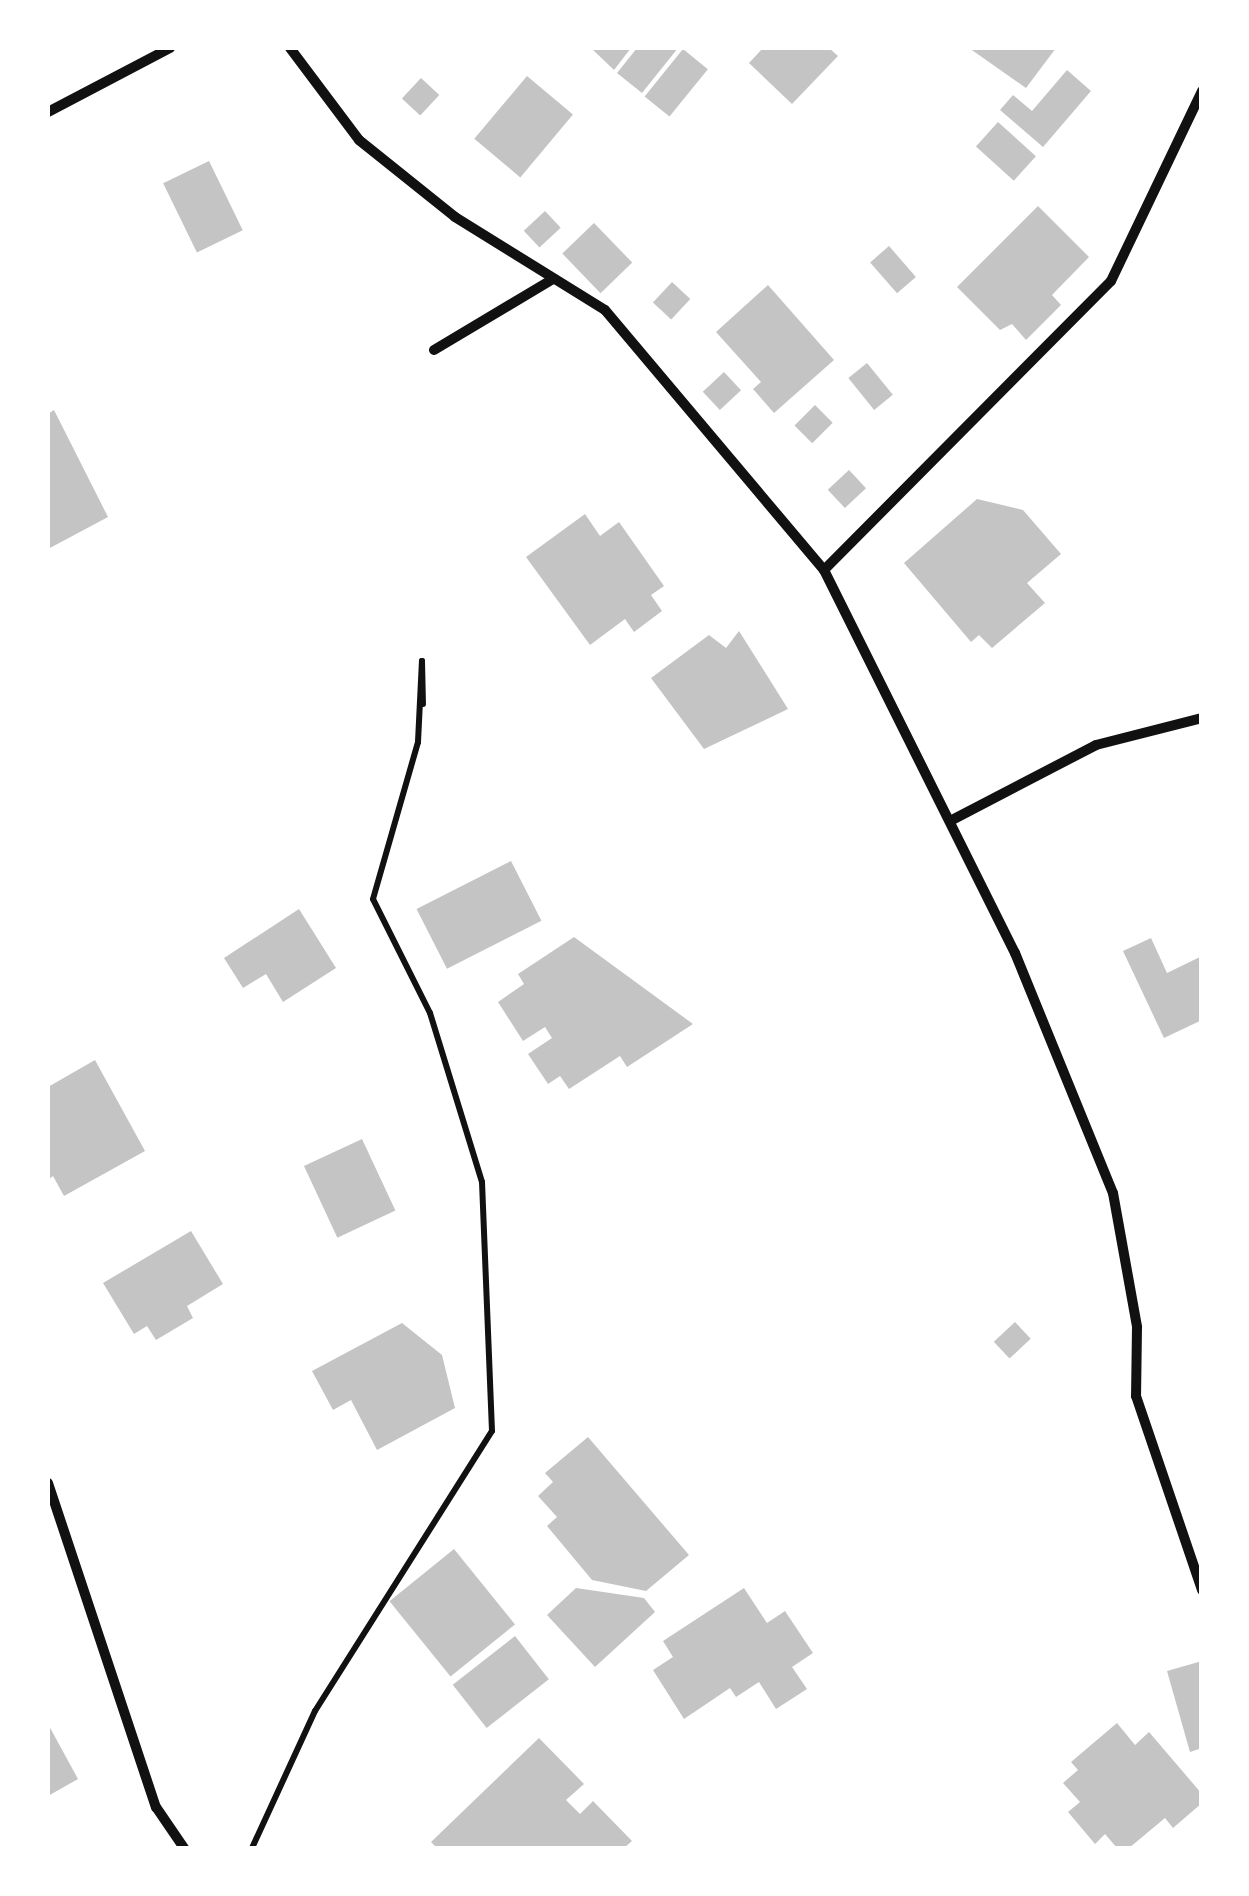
<!DOCTYPE html>
<style>
body{margin:0}
#map{position:relative;width:1249px;height:1896px;overflow:hidden;background:#fff;font-family:"Archivo Narrow",sans-serif}
div>[style]{position:absolute}
.building>*{inset:0;background:#c4c4c4;transform-origin:0 0}
.path>*{height:6px;margin:-3px;padding:0 3px;transform-origin:3px;border-radius:3px;background:#111}
.minor>*{height:10px;margin:-5px;padding:0 5px;transform-origin:5px;border-radius:5px;background:#111}
span{translate:-50% -50%;white-space:nowrap;text-align:center;line-height:1.15;-webkit-text-stroke:10px #fff;paint-order:stroke}
.frame{position:absolute;inset:0;border:50px solid #fff;pointer-events:none}
</style>
<div id="map">
<div class="building">
<div style="clip-path:polygon(591px 48px,631px 48px,614px 70px)"></div>
<div style="clip-path:polygon(637px 48px,678px 48px,642px 93px,617px 73px)"></div>
<div style="clip-path:polygon(763px 48px,829px 48px,838px 56px,792px 104px,749px 63px)"></div>
<div style="clip-path:polygon(969px 48px,1056px 48px,1026px 88px)"></div>
<div style="left:683px;top:49px;width:32px;height:61px;rotate:39deg"></div>
<div style="clip-path:polygon(1067px 70px,1091px 91px,1043px 147px,1000px 110px,1013px 95px,1032px 111px)"></div>
<div style="left:527px;top:76px;width:60px;height:82px;rotate:40deg"></div>
<div style="left:421px;top:78px;width:25px;height:28px;rotate:43deg"></div>
<div style="left:998px;top:122px;width:51px;height:33px;rotate:42deg"></div>
<div style="left:209px;top:161px;width:77px;height:51px;rotate:64deg"></div>
<div style="clip-path:polygon(1038px 206px,1089px 257px,1052px 295px,1061px 305px,1026px 340px,1012px 324px,1000px 330px,957px 287px)"></div>
<div style="left:545px;top:211px;width:23px;height:29px;rotate:47deg"></div>
<div style="left:594px;top:223px;width:55px;height:44px;rotate:46deg"></div>
<div style="left:889px;top:246px;width:41px;height:25px;rotate:49deg"></div>
<div style="left:672px;top:282px;width:25px;height:28px;rotate:43deg"></div>
<div style="clip-path:polygon(768px 285px,834px 360px,774px 413px,753px 389px,761px 382px,716px 332px)"></div>
<div style="left:867px;top:363px;width:41px;height:24px;rotate:51deg"></div>
<div style="left:724px;top:372px;width:25px;height:29px;rotate:47deg"></div>
<div style="left:815px;top:405px;width:25px;height:29px;rotate:45deg"></div>
<div style="clip-path:polygon(54px 410px,108px 517px,48px 549px,48px 414px)"></div>
<div style="left:849px;top:470px;width:25px;height:29px;rotate:47deg"></div>
<div style="clip-path:polygon(977px 499px,1023px 510px,1061px 554px,1027px 583px,1045px 603px,992px 648px,979px 635px,971px 642px,904px 563px)"></div>
<div style="clip-path:polygon(585px 514px,600px 536px,619px 522px,664px 586px,651px 595px,662px 611px,634px 632px,625px 619px,590px 645px,526px 557px)"></div>
<div style="clip-path:polygon(739px 631px,788px 709px,704px 749px,651px 678px,709px 635px,726px 648px)"></div>
<div style="left:511px;top:861px;width:67px;height:106px;rotate:63deg"></div>
<div style="clip-path:polygon(299px 909px,336px 968px,283px 1002px,266px 974px,243px 988px,224px 958px)"></div>
<div style="clip-path:polygon(574px 937px,693px 1024px,627px 1067px,620px 1056px,569px 1089px,560px 1076px,548px 1084px,528px 1054px,552px 1038px,545px 1027px,523px 1041px,498px 1002px,524px 984px,518px 974px)"></div>
<div style="clip-path:polygon(1151px 938px,1167px 973px,1202px 956px,1202px 1020px,1164px 1038px,1123px 951px)"></div>
<div style="clip-path:polygon(95px 1060px,145px 1151px,64px 1196px,53px 1176px,48px 1180px,48px 1087px)"></div>
<div style="left:362px;top:1139px;width:79px;height:64px;rotate:65deg"></div>
<div style="clip-path:polygon(191px 1231px,223px 1284px,187px 1306px,193px 1318px,156px 1340px,147px 1326px,134px 1334px,103px 1283px)"></div>
<div style="left:1015px;top:1322px;width:23px;height:29px;rotate:47deg"></div>
<div style="clip-path:polygon(402px 1323px,442px 1355px,455px 1408px,377px 1450px,351px 1400px,333px 1410px,312px 1371px)"></div>
<div style="clip-path:polygon(588px 1437px,689px 1555px,646px 1591px,592px 1580px,547px 1526px,557px 1517px,538px 1496px,553px 1482px,545px 1473px)"></div>
<div style="left:454px;top:1549px;width:97px;height:83px;rotate:51deg"></div>
<div style="clip-path:polygon(576px 1588px,644px 1598px,655px 1612px,595px 1667px,547px 1615px)"></div>
<div style="clip-path:polygon(744px 1588px,767px 1623px,785px 1611px,813px 1653px,792px 1667px,807px 1689px,776px 1709px,759px 1682px,736px 1697px,730px 1688px,684px 1719px,653px 1670px,673px 1657px,663px 1641px)"></div>
<div style="left:515px;top:1636px;width:55px;height:79px;rotate:52deg"></div>
<div style="clip-path:polygon(1202px 1661px,1202px 1748px,1190px 1752px,1167px 1671px)"></div>
<div style="clip-path:polygon(1117px 1723px,1135px 1745px,1149px 1732px,1202px 1794px,1202px 1803px,1173px 1828px,1165px 1818px,1129px 1848px,1117px 1848px,1105px 1834px,1095px 1844px,1068px 1812px,1080px 1802px,1063px 1783px,1078px 1770px,1071px 1762px)"></div>
<div style="clip-path:polygon(48px 1724px,78px 1779px,48px 1796px)"></div>
<div style="clip-path:polygon(539px 1738px,584px 1784px,566px 1800px,580px 1814px,593px 1801px,632px 1841px,624px 1848px,437px 1848px,431px 1842px)"></div>
</div>
<div class="path">
<div style="left:252px;top:1848px;width:151px;rotate:-65.3deg"></div>
<div style="left:315px;top:1711px;width:331px;rotate:-57.7deg"></div>
<div style="left:492px;top:1431px;width:249px;rotate:-92.3deg"></div>
<div style="left:482px;top:1182px;width:177px;rotate:-107.1deg"></div>
<div style="left:430px;top:1013px;width:127px;rotate:-116.6deg"></div>
<div style="left:373px;top:899px;width:163px;rotate:-74deg"></div>
<div style="left:418px;top:742px;width:81px;rotate:-87.2deg"></div>
<div style="left:422px;top:661px;width:43px;rotate:88.7deg"></div>
</div>
<div class="minor">
<div style="left:290px;top:48px;width:115px;rotate:53.1deg"></div>
<div style="left:359px;top:140px;width:123px;rotate:38.7deg"></div>
<div style="left:455px;top:217px;width:176px;rotate:31.8deg"></div>
<div style="left:605px;top:310px;width:340px;rotate:49.9deg"></div>
<div style="left:824px;top:570px;width:428px;rotate:63.5deg"></div>
<div style="left:1015px;top:953px;width:259px;rotate:67.8deg"></div>
<div style="left:1113px;top:1193px;width:136px;rotate:79.8deg"></div>
<div style="left:1137px;top:1327px;width:69px;rotate:90.8deg"></div>
<div style="left:1136px;top:1396px;width:205px;rotate:71.2deg"></div>
<div style="left:48px;top:112px;width:138px;rotate:-27.7deg"></div>
<div style="left:434px;top:350px;width:139px;rotate:-30.8deg"></div>
<div style="left:824px;top:570px;width:407px;rotate:-45.2deg"></div>
<div style="left:1111px;top:281px;width:211px;rotate:-64.4deg"></div>
<div style="left:952px;top:820px;width:162px;rotate:-27.5deg"></div>
<div style="left:1096px;top:745px;width:109px;rotate:-14.3deg"></div>
<div style="left:48px;top:1483px;width:342px;rotate:71.6deg"></div>
<div style="left:156px;top:1807px;width:50px;rotate:55.7deg"></div>
</div>
<div class="frame"></div>
</div>
